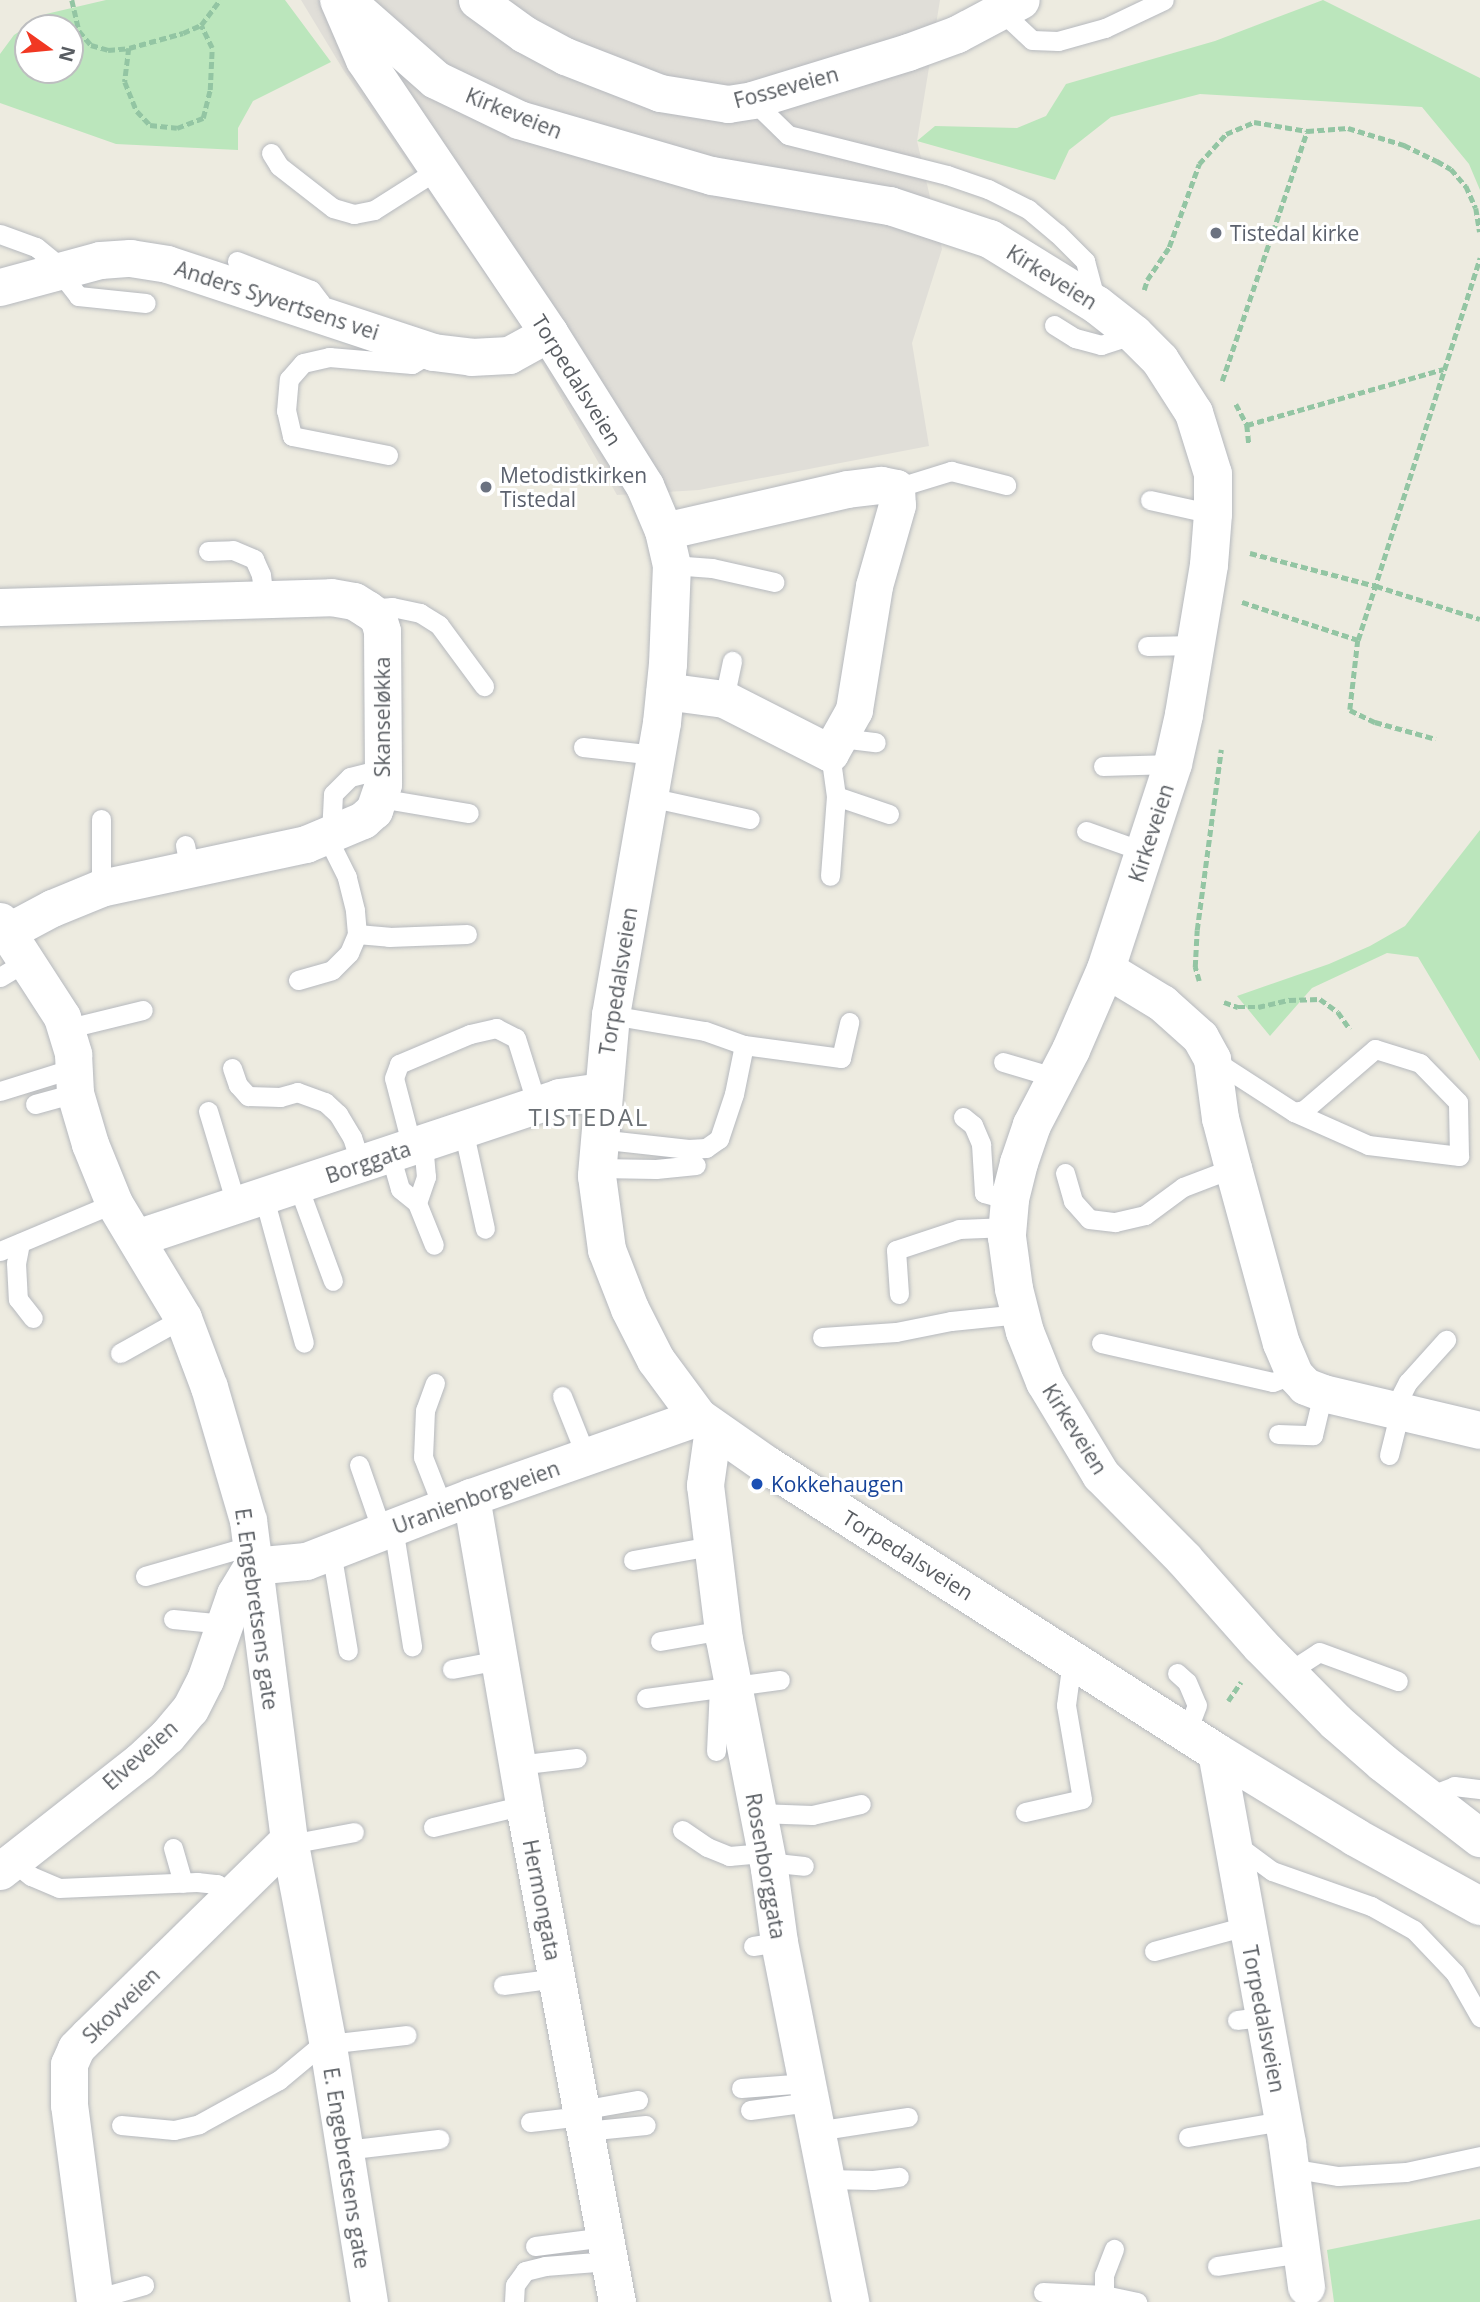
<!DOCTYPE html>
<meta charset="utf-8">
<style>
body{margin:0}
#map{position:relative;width:1480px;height:2302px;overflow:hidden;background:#edebe0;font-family:"Open Sans",sans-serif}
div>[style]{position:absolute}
.industrial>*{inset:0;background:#e0ded8}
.green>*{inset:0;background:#bbe6bc}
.path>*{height:4.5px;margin-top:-2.25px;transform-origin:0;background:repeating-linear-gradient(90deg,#93c5a3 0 7px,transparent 0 10.5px)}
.roads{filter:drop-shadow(0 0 2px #b6b9be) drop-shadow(0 0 2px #b6b9be)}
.service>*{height:19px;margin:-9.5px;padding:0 9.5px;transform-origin:9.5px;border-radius:9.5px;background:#fff}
.minor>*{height:37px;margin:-18.5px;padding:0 18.5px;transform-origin:18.5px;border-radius:18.5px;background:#fff}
.tertiary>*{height:38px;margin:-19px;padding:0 19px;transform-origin:19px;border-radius:19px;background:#fff}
.secondary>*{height:38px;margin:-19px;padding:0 19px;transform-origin:19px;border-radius:19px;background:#fff}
.dots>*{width:19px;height:19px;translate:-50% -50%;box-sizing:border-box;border:4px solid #fff;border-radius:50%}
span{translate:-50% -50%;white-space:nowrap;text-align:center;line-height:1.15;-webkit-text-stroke:6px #fff;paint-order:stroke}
.street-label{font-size:21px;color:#595d62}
.worship-label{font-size:21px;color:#5b616d}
.left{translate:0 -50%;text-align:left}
.transit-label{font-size:21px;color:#164399}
.quarter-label{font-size:24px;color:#6a6f74;letter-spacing:2px}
.north{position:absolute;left:14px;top:14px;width:70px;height:70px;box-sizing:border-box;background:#fff;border:2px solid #bdbec0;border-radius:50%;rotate:105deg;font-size:19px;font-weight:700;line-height:28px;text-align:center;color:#595d62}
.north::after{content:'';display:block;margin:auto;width:24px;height:32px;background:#f13823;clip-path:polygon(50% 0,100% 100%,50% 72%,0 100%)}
</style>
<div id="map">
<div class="industrial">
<div style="clip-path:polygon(301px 0,940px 0,917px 141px,942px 249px,912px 343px,929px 446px,699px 490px,617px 495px,517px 320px,344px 71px)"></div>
</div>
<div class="green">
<div style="clip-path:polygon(evenodd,106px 0,285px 0,331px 62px,253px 101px,238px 128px,238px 150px,116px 144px,0 103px,0 54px,14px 35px,46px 14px,106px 0,28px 28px,70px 28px,70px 70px,28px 70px,28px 28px)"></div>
<div style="clip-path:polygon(1323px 0,1480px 78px,1480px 190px,1469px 164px,1422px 107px,1200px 94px,1111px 117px,1069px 150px,1055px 180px,917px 141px,935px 126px,1017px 128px,1046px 116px,1066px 84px,1215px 41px)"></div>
<div style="clip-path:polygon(1480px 830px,1480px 1061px,1418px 957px,1387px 953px,1312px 988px,1270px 1036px,1237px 996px,1329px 964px,1370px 946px,1405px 926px)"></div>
<div style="clip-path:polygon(1480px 2219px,1480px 2302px,1334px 2302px,1327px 2250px)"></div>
</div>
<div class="path">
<div style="left:72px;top:0;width:32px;rotate:77deg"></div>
<div style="left:79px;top:31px;width:18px;rotate:49deg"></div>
<div style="left:91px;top:45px;width:18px;rotate:16deg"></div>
<div style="left:108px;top:50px;width:21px;rotate:-5deg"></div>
<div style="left:129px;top:48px;width:56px;rotate:-15.5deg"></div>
<div style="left:183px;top:33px;width:20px;rotate:-24deg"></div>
<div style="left:201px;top:25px;width:31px;rotate:-53deg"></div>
<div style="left:129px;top:48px;width:34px;rotate:97deg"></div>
<div style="left:125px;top:82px;width:31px;rotate:68deg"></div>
<div style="left:137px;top:111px;width:19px;rotate:47deg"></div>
<div style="left:150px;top:125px;width:27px;rotate:6deg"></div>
<div style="left:177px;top:128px;width:28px;rotate:-21deg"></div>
<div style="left:203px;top:118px;width:29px;rotate:-76deg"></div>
<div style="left:210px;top:90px;width:42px;rotate:-87.3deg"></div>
<div style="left:212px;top:48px;width:25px;rotate:-116deg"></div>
<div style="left:1144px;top:290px;width:10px;rotate:-73deg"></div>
<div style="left:1147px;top:280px;width:40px;rotate:-56deg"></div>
<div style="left:1169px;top:247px;width:88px;rotate:-70.1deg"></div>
<div style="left:1199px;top:164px;width:40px;rotate:-48deg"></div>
<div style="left:1226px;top:134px;width:30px;rotate:-23deg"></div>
<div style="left:1254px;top:122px;width:54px;rotate:9.6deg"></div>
<div style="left:1307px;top:131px;width:41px;rotate:-4.2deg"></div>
<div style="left:1348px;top:128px;width:59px;rotate:16.9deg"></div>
<div style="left:1404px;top:145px;width:37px;rotate:26deg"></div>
<div style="left:1437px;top:161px;width:16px;rotate:30deg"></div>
<div style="left:1451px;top:169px;width:23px;rotate:49deg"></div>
<div style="left:1466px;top:186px;width:24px;rotate:66deg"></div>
<div style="left:1476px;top:208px;width:24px;rotate:81deg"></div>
<div style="left:1222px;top:381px;width:264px;rotate:-71.2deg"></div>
<div style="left:1236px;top:404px;width:24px;rotate:62deg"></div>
<div style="left:1247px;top:425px;width:20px;rotate:84deg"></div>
<div style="left:1247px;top:425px;width:204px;rotate:-15.9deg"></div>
<div style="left:1250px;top:553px;width:130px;rotate:14.7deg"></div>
<div style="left:1376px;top:586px;width:109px;rotate:17.6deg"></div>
<div style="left:1242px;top:602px;width:122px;rotate:18.1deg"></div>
<div style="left:1358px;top:640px;width:401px;rotate:-72.3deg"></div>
<div style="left:1358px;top:640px;width:70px;rotate:96.5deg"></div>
<div style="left:1350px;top:710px;width:28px;rotate:26deg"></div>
<div style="left:1375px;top:722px;width:63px;rotate:15.6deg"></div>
<div style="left:1199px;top:981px;width:15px;rotate:-106deg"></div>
<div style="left:1195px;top:967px;width:37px;rotate:-87deg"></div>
<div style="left:1197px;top:930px;width:182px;rotate:-82.4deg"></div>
<div style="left:1224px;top:1002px;width:15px;rotate:20deg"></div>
<div style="left:1238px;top:1007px;width:20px"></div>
<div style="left:1258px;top:1007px;width:32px;rotate:-13deg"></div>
<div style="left:1289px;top:1000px;width:31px;rotate:-2deg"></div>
<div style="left:1320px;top:999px;width:22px;rotate:36deg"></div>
<div style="left:1338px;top:1012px;width:21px;rotate:55deg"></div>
<div style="left:1228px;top:1701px;width:23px;rotate:-56deg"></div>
</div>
<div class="roads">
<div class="service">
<div style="left:1001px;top:11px;width:42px;rotate:43.1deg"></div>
<div style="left:1032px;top:40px;width:26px;rotate:2deg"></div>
<div style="left:1058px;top:41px;width:49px;rotate:-15.5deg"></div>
<div style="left:1105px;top:28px;width:65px;rotate:-25.4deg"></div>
<div style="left:752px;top:100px;width:50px;rotate:44.2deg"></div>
<div style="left:788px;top:135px;width:164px;rotate:14.1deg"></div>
<div style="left:947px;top:175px;width:43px;rotate:18.9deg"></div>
<div style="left:988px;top:189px;width:45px;rotate:26.6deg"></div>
<div style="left:1028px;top:209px;width:38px;rotate:40deg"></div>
<div style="left:1057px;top:233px;width:40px;rotate:45deg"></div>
<div style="left:1085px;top:261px;width:42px;rotate:75deg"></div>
<div style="left:271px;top:153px;width:15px;rotate:58deg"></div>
<div style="left:279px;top:166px;width:68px;rotate:37.9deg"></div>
<div style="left:333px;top:208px;width:22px;rotate:16deg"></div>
<div style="left:354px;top:214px;width:20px;rotate:-11deg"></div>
<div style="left:374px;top:210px;width:75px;rotate:-32.4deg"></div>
<div style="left:0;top:234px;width:38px;rotate:20deg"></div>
<div style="left:36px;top:247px;width:35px;rotate:39deg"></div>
<div style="left:237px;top:261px;width:79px;rotate:21.4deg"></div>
<div style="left:311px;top:290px;width:15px;rotate:53deg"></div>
<div style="left:320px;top:302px;width:14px;rotate:98deg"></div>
<div style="left:58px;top:270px;width:33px;rotate:52deg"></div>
<div style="left:78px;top:296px;width:68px;rotate:5.9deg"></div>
<div style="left:1054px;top:325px;width:25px;rotate:32deg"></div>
<div style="left:1075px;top:338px;width:27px;rotate:15deg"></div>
<div style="left:1101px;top:345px;width:35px;rotate:-18deg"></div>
<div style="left:388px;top:455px;width:98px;rotate:-168.8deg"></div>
<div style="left:292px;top:436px;width:26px;rotate:-103deg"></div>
<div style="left:286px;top:411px;width:32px;rotate:-85deg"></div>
<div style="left:289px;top:379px;width:21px;rotate:-49deg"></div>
<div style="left:303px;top:363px;width:27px;rotate:-13deg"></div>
<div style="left:329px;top:357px;width:83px;rotate:4.8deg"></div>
<div style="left:412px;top:364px;width:23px;rotate:-31deg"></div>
<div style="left:896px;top:488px;width:58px;rotate:-17.2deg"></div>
<div style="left:951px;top:471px;width:57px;rotate:14.3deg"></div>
<div style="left:1150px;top:500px;width:65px;rotate:12.5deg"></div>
<div style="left:208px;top:551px;width:25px;rotate:-2deg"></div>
<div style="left:233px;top:550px;width:23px;rotate:23deg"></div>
<div style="left:254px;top:559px;width:17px;rotate:66deg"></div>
<div style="left:261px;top:575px;width:24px;rotate:83deg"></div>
<div style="left:672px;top:565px;width:40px;rotate:4.3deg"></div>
<div style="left:712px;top:568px;width:64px;rotate:12.7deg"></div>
<div style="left:368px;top:609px;width:24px;rotate:-5deg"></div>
<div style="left:392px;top:607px;width:29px;rotate:12deg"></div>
<div style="left:420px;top:613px;width:22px;rotate:32deg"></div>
<div style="left:439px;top:625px;width:76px;rotate:53.6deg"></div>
<div style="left:1147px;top:646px;width:49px;rotate:-1.2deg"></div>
<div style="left:724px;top:699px;width:39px;rotate:-78deg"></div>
<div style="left:841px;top:738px;width:35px;rotate:7deg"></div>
<div style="left:583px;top:747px;width:73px;rotate:6.3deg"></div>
<div style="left:830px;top:753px;width:43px;rotate:82.1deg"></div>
<div style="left:836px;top:796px;width:80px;rotate:94.3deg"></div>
<div style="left:1103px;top:766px;width:70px;rotate:-1.6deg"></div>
<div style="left:836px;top:796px;width:56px;rotate:18.8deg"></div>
<div style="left:649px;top:797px;width:103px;rotate:12.3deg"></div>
<div style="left:379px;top:798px;width:91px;rotate:9.5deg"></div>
<div style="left:1086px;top:831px;width:63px;rotate:19.6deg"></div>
<div style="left:331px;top:835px;width:41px;rotate:-87.2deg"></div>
<div style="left:333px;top:794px;width:24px;rotate:-45deg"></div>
<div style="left:350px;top:777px;width:36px;rotate:-14deg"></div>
<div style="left:185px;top:845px;width:25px;rotate:79deg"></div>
<div style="left:101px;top:888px;width:69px;rotate:-90deg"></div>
<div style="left:357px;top:934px;width:32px;rotate:5deg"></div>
<div style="left:389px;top:937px;width:78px;rotate:-2.2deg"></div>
<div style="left:0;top:977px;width:31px;rotate:-31deg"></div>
<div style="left:298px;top:980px;width:35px;rotate:-16deg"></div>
<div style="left:332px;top:970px;width:24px;rotate:-45deg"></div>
<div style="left:349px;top:953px;width:21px;rotate:-67deg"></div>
<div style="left:357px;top:934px;width:24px;rotate:-95deg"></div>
<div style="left:355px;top:910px;width:34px;rotate:-104deg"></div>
<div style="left:347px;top:877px;width:45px;rotate:-116.6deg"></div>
<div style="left:611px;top:1015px;width:95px;rotate:9.7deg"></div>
<div style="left:705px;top:1031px;width:41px;rotate:19.7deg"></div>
<div style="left:744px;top:1045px;width:98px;rotate:7.6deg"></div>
<div style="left:841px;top:1058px;width:37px;rotate:-77deg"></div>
<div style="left:65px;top:1029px;width:80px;rotate:-13.7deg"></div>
<div style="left:1212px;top:1059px;width:98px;rotate:32.9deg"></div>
<div style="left:1294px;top:1112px;width:81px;rotate:24deg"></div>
<div style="left:1368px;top:1145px;width:92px;rotate:6.9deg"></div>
<div style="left:1459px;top:1156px;width:54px;rotate:-91.1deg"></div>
<div style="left:1458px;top:1102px;width:54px;rotate:-134.3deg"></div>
<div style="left:1420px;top:1063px;width:47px;rotate:-162.7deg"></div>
<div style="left:1375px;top:1049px;width:94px;rotate:139.3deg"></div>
<div style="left:1304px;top:1110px;width:10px;rotate:169deg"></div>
<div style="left:1003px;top:1062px;width:56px;rotate:16.5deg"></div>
<div style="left:232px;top:1068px;width:18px;rotate:71deg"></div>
<div style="left:238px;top:1085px;width:15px;rotate:48deg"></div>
<div style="left:248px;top:1096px;width:32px;rotate:2deg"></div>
<div style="left:280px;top:1097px;width:18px;rotate:-16deg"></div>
<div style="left:297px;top:1092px;width:30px;rotate:20deg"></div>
<div style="left:325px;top:1102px;width:18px;rotate:43deg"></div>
<div style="left:338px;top:1114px;width:27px;rotate:59deg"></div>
<div style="left:352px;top:1137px;width:28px;rotate:72deg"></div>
<div style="left:0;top:1091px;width:77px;rotate:-17.3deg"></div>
<div style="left:35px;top:1104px;width:41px;rotate:-15.4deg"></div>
<div style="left:208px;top:1111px;width:100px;rotate:73.2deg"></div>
<div style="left:963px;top:1117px;width:13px;rotate:39deg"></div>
<div style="left:973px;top:1125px;width:21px;rotate:67deg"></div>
<div style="left:981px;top:1144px;width:49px;rotate:86.5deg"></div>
<div style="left:984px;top:1193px;width:27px;rotate:15deg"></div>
<div style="left:463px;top:1129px;width:102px;rotate:77.6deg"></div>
<div style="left:598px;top:1139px;width:91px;rotate:6.3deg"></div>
<div style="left:688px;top:1149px;width:18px;rotate:-3deg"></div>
<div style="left:706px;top:1148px;width:16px;rotate:-35deg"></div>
<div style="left:719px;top:1139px;width:47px;rotate:-71.6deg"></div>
<div style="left:734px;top:1094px;width:50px;rotate:-78.5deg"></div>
<div style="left:412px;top:1147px;width:71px;rotate:-104.6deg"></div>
<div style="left:394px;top:1078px;width:15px;rotate:-70deg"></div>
<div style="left:399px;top:1064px;width:77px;rotate:-22.9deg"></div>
<div style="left:470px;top:1034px;width:27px;rotate:-13deg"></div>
<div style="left:496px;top:1028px;width:22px;rotate:27deg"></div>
<div style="left:516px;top:1038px;width:70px;rotate:72.6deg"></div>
<div style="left:390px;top:1154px;width:36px;rotate:74deg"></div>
<div style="left:400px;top:1189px;width:22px;rotate:39deg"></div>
<div style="left:417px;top:1203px;width:45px;rotate:68deg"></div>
<div style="left:598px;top:1168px;width:58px;rotate:1deg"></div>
<div style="left:656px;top:1169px;width:40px;rotate:-5.7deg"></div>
<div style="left:1065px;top:1173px;width:29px;rotate:74deg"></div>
<div style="left:1073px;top:1201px;width:24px;rotate:48deg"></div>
<div style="left:1089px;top:1219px;width:26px;rotate:7deg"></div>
<div style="left:1115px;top:1222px;width:31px;rotate:-13deg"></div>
<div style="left:1145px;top:1215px;width:47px;rotate:-36.4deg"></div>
<div style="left:1183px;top:1187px;width:53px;rotate:-20.8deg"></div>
<div style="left:298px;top:1186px;width:101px;rotate:69.8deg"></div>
<div style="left:264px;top:1198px;width:150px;rotate:74.6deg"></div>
<div style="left:417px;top:1203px;width:28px;rotate:-71deg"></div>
<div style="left:426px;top:1177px;width:34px;rotate:-95deg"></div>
<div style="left:20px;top:1243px;width:20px;rotate:101deg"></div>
<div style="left:16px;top:1263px;width:36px;rotate:87deg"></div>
<div style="left:18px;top:1299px;width:24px;rotate:52deg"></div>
<div style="left:0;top:1251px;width:124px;rotate:-22.8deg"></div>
<div style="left:899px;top:1294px;width:44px;rotate:-93.9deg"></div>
<div style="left:896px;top:1250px;width:66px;rotate:-18.4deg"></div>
<div style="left:959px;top:1229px;width:49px;rotate:-2.3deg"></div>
<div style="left:822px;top:1337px;width:74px;rotate:-3.9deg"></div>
<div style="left:896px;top:1332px;width:56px;rotate:-11.3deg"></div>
<div style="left:951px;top:1321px;width:69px;rotate:-5.8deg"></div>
<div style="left:1101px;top:1343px;width:176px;rotate:12.8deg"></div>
<div style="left:1273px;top:1382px;width:22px;rotate:-21deg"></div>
<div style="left:120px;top:1353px;width:72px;rotate:-29.1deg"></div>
<div style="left:435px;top:1383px;width:29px;rotate:110deg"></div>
<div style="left:425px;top:1410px;width:47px;rotate:92.4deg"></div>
<div style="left:423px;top:1457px;width:55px;rotate:68.6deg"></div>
<div style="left:562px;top:1396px;width:65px;rotate:68.2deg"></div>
<div style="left:1394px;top:1409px;width:30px;rotate:-63deg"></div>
<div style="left:1408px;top:1382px;width:57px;rotate:-47.9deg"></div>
<div style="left:1278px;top:1434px;width:35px;rotate:2deg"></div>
<div style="left:1313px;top:1435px;width:43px;rotate:-76.6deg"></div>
<div style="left:1389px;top:1455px;width:45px;rotate:-76deg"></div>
<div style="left:359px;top:1465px;width:70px;rotate:70.8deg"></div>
<div style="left:393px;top:1527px;width:121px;rotate:80.9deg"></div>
<div style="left:331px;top:1551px;width:101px;rotate:80.4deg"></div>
<div style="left:633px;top:1560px;width:79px;rotate:-10.2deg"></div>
<div style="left:145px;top:1576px;width:108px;rotate:-16.1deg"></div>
<div style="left:173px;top:1619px;width:52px;rotate:5.5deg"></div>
<div style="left:660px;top:1641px;width:64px;rotate:-9.9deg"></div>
<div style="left:452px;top:1669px;width:48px;rotate:-10.8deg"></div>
<div style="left:1177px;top:1673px;width:13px;rotate:42deg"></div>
<div style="left:1187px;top:1682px;width:25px;rotate:67deg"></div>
<div style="left:1197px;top:1705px;width:30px;rotate:111deg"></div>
<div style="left:1287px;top:1673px;width:38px;rotate:-33deg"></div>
<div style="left:1319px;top:1652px;width:84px;rotate:20.2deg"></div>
<div style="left:646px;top:1698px;width:135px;rotate:-7.7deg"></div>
<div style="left:716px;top:1751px;width:64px;rotate:-87.3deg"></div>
<div style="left:517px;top:1765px;width:60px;rotate:-6.7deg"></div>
<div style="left:1426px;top:1797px;width:30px;rotate:-21deg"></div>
<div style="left:1454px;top:1786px;width:26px;rotate:7deg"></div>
<div style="left:1025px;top:1812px;width:58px;rotate:-12.8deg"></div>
<div style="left:1082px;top:1799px;width:95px;rotate:-99.7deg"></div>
<div style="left:1066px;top:1705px;width:45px;rotate:-82.4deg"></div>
<div style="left:758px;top:1813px;width:54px;rotate:2.1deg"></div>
<div style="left:812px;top:1815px;width:50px;rotate:-12.7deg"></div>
<div style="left:433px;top:1827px;width:94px;rotate:-13.6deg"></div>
<div style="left:682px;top:1830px;width:30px;rotate:34deg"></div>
<div style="left:707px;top:1847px;width:24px;rotate:22deg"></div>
<div style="left:729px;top:1856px;width:36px;rotate:-5deg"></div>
<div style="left:1234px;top:1843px;width:47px;rotate:36.4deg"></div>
<div style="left:1272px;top:1871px;width:105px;rotate:19.5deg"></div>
<div style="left:1371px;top:1906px;width:49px;rotate:29.2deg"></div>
<div style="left:1414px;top:1930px;width:59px;rotate:46.4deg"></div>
<div style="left:1455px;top:1973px;width:51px;rotate:60.4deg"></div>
<div style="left:290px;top:1844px;width:65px;rotate:-10.6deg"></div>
<div style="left:173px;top:1848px;width:36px;rotate:74deg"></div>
<div style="left:11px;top:1860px;width:26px;rotate:39deg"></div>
<div style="left:31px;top:1876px;width:30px;rotate:23deg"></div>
<div style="left:59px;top:1888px;width:138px;rotate:-2.5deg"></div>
<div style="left:197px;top:1882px;width:20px;rotate:6deg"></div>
<div style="left:217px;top:1884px;width:19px;rotate:35deg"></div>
<div style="left:767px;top:1862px;width:37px;rotate:6deg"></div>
<div style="left:753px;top:1946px;width:26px;rotate:-9deg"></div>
<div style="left:1154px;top:1951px;width:95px;rotate:-15.2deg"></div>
<div style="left:503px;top:1985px;width:54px;rotate:-7.4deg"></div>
<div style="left:1237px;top:2020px;width:25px;rotate:-7deg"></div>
<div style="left:327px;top:2044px;width:80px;rotate:-6.5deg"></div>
<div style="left:741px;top:2088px;width:66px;rotate:-4.3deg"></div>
<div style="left:581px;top:2110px;width:58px;rotate:-10deg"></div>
<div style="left:750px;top:2110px;width:61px;rotate:-7.6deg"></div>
<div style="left:530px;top:2122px;width:52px;rotate:-6.6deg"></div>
<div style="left:121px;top:2125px;width:53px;rotate:5.4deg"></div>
<div style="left:174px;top:2130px;width:26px;rotate:-13deg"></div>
<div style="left:199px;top:2124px;width:91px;rotate:-28.8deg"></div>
<div style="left:279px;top:2080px;width:62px;rotate:-39.8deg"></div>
<div style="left:585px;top:2131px;width:61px;rotate:-5.6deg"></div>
<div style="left:816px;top:2131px;width:93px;rotate:-8.7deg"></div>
<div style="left:1188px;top:2137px;width:96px;rotate:-9.6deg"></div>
<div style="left:345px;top:2150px;width:95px;rotate:-6.7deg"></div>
<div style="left:1290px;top:2168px;width:49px;rotate:9.5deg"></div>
<div style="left:1338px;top:2176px;width:68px;rotate:-3.4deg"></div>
<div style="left:1406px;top:2172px;width:76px;rotate:-12.2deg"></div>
<div style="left:825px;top:2179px;width:48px;rotate:1.2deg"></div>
<div style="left:873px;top:2180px;width:26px;rotate:-7deg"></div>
<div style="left:535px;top:2246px;width:71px;rotate:-7.3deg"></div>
<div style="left:1217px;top:2266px;width:85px;rotate:-8.8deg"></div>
<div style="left:1043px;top:2292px;width:61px;rotate:2.8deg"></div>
<div style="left:1104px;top:2295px;width:34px;rotate:12deg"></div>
<div style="left:1104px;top:2295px;width:20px;rotate:-90deg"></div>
<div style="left:1104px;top:2275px;width:28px;rotate:-69deg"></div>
<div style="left:95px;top:2299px;width:51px;rotate:-15.9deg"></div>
<div style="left:514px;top:2302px;width:17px;rotate:-87deg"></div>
<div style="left:515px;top:2285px;width:17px;rotate:-54deg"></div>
<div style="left:525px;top:2271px;width:21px;rotate:-14deg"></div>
<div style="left:545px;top:2266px;width:64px;rotate:-4.5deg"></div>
</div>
<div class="minor">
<div style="left:477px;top:0;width:58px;rotate:35.9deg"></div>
<div style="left:524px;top:34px;width:47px;rotate:28.2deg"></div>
<div style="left:565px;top:56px;width:102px;rotate:21.3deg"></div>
<div style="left:660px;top:93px;width:69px;rotate:9.2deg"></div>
<div style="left:728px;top:104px;width:24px;rotate:-9deg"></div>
<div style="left:752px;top:100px;width:163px;rotate:-17.1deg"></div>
<div style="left:908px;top:52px;width:52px;rotate:-20.2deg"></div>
<div style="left:957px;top:34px;width:72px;rotate:-28deg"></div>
<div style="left:0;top:287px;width:104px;rotate:-15.1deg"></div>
<div style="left:100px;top:260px;width:30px;rotate:-4deg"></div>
<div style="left:130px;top:258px;width:37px;rotate:9deg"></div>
<div style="left:167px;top:264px;width:280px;rotate:18.3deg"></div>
<div style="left:433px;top:352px;width:38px;rotate:7deg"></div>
<div style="left:471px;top:357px;width:38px;rotate:-3deg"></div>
<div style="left:509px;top:355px;width:46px;rotate:-28.8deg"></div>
<div style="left:664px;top:531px;width:188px;rotate:-12.9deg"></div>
<div style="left:847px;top:489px;width:34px;rotate:-7deg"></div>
<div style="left:881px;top:485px;width:15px;rotate:11deg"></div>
<div style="left:896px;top:488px;width:17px;rotate:87deg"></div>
<div style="left:897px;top:505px;width:84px;rotate:105.9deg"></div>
<div style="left:874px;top:586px;width:126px;rotate:99.2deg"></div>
<div style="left:854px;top:710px;width:49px;rotate:119.2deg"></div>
<div style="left:830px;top:753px;width:119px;rotate:-153deg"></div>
<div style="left:724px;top:699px;width:60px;rotate:-172.3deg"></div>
<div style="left:0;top:607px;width:331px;rotate:-1.7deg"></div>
<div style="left:331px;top:597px;width:23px;rotate:10deg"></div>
<div style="left:354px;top:601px;width:15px;rotate:32deg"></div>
<div style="left:367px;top:609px;width:14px;rotate:36deg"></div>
<div style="left:378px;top:617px;width:15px;rotate:74deg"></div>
<div style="left:382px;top:631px;width:153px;rotate:89.6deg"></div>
<div style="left:383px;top:784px;width:28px;rotate:109deg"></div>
<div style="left:374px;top:810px;width:15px;rotate:138deg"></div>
<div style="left:363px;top:820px;width:62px;rotate:157.2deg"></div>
<div style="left:306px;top:844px;width:210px;rotate:167.9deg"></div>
<div style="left:101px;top:888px;width:53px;rotate:157.8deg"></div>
<div style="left:52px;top:908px;width:51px;rotate:151.9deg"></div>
<div style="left:0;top:921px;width:114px;rotate:57.1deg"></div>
<div style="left:62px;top:1017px;width:39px;rotate:73deg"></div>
<div style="left:73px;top:1054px;width:39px;rotate:87deg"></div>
<div style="left:75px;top:1093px;width:53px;rotate:73.6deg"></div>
<div style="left:90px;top:1144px;width:64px;rotate:67.9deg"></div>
<div style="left:114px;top:1203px;width:134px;rotate:59deg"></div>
<div style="left:183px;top:1318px;width:74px;rotate:69.4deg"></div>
<div style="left:209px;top:1387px;width:139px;rotate:73.7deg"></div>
<div style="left:248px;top:1520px;width:322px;rotate:82.7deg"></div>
<div style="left:289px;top:1839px;width:205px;rotate:79.3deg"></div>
<div style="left:327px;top:2040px;width:265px;rotate:80.9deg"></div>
<div style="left:1106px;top:969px;width:66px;rotate:31.3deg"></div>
<div style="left:1162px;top:1003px;width:51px;rotate:41.8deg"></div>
<div style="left:1200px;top:1037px;width:25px;rotate:61deg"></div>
<div style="left:1212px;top:1059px;width:60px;rotate:82.3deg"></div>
<div style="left:1220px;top:1118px;width:52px;rotate:75.4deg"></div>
<div style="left:1233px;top:1168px;width:181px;rotate:74.7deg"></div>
<div style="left:1281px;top:1343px;width:34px;rotate:67deg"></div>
<div style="left:1294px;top:1374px;width:16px;rotate:47deg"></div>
<div style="left:1305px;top:1386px;width:19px;rotate:21deg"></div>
<div style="left:1323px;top:1393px;width:161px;rotate:13.3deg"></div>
<div style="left:136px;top:1238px;width:446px;rotate:-18.4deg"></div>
<div style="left:559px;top:1097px;width:43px;rotate:-7.9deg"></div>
<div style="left:713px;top:1428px;width:58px;rotate:98deg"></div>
<div style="left:705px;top:1485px;width:155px;rotate:83deg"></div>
<div style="left:724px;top:1639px;width:234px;rotate:78.9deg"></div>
<div style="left:769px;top:1869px;width:74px;rotate:82.2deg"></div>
<div style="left:779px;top:1942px;width:367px;rotate:78.8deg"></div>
<div style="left:471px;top:1497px;width:313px;rotate:80.2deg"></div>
<div style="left:524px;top:1805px;width:506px;rotate:79.4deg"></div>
<div style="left:1216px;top:1752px;width:398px;rotate:79.7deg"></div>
<div style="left:1287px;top:2144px;width:144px;rotate:82.4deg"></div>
<div style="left:0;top:1871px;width:178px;rotate:-38.2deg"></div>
<div style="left:140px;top:1761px;width:37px;rotate:-43deg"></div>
<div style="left:167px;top:1736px;width:35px;rotate:-50deg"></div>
<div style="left:190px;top:1709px;width:33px;rotate:-63deg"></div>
<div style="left:205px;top:1680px;width:91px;rotate:-70.8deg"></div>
<div style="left:235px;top:1594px;width:33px;rotate:-59deg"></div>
<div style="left:252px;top:1566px;width:54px;rotate:-5.3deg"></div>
<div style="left:306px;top:1561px;width:177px;rotate:-21.2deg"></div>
<div style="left:471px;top:1497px;width:241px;rotate:-19.4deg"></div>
<div style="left:95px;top:2302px;width:199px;rotate:-97.5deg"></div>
<div style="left:69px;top:2105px;width:41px;rotate:-90deg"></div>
<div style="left:69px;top:2064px;width:17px;rotate:-66deg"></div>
<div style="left:76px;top:2048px;width:18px;rotate:-45deg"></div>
<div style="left:89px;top:2035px;width:280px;rotate:-44.4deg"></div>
</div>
<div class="tertiary">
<div style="left:339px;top:0;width:65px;rotate:66.6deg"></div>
<div style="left:365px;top:60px;width:329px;rotate:56deg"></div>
<div style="left:549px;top:333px;width:181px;rotate:57.9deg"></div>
<div style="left:645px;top:486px;width:49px;rotate:67.1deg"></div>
<div style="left:664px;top:531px;width:35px;rotate:77deg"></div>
<div style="left:672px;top:565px;width:99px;rotate:92.3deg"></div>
<div style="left:668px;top:664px;width:59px;rotate:95.8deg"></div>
<div style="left:662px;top:723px;width:296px;rotate:99.9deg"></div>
<div style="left:611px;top:1015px;width:162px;rotate:95deg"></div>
<div style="left:597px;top:1176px;width:75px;rotate:82.3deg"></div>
<div style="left:607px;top:1250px;width:63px;rotate:68.7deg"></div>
<div style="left:630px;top:1309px;width:57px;rotate:63deg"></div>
<div style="left:656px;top:1360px;width:71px;rotate:53.6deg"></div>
<div style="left:698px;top:1417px;width:82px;rotate:35deg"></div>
<div style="left:765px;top:1464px;width:535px;rotate:32.56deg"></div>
<div style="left:1216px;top:1752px;width:163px;rotate:31.4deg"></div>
<div style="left:1355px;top:1837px;width:143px;rotate:28.9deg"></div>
</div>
<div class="secondary">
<div style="left:345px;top:0;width:121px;rotate:41.3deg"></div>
<div style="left:436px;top:80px;width:92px;rotate:25.7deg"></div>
<div style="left:519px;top:120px;width:201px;rotate:16.2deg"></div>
<div style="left:712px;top:176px;width:181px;rotate:9.6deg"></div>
<div style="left:890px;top:206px;width:105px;rotate:18.3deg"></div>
<div style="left:990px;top:239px;width:126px;rotate:31.7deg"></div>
<div style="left:1097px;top:305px;width:47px;rotate:38.1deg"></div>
<div style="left:1134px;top:334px;width:37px;rotate:45deg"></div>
<div style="left:1160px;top:360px;width:63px;rotate:57.3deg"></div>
<div style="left:1194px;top:413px;width:64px;rotate:72.7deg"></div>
<div style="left:1213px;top:474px;width:40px;rotate:90deg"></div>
<div style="left:1213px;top:514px;width:51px;rotate:94.5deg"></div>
<div style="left:1209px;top:565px;width:152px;rotate:99.5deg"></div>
<div style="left:1184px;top:715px;width:50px;rotate:102.7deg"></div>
<div style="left:1173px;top:764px;width:216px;rotate:108.1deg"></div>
<div style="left:1106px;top:969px;width:88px;rotate:113.4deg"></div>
<div style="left:1071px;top:1050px;width:85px;rotate:117.5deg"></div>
<div style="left:1032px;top:1125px;width:40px;rotate:108.9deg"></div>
<div style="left:1019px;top:1163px;width:38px;rotate:104deg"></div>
<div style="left:1010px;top:1200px;width:37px;rotate:95deg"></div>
<div style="left:1007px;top:1237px;width:52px;rotate:82.3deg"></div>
<div style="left:1014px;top:1289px;width:44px;rotate:75.7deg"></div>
<div style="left:1025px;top:1332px;width:54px;rotate:68.2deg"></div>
<div style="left:1045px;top:1382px;width:109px;rotate:58.9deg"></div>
<div style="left:1101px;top:1475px;width:118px;rotate:45.3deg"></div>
<div style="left:1184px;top:1559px;width:116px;rotate:48.5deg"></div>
<div style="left:1261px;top:1646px;width:107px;rotate:45.4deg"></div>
<div style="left:1336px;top:1722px;width:62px;rotate:41.1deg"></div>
<div style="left:1383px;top:1763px;width:123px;rotate:37.7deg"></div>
</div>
</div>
<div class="dots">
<div style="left:1216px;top:233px;background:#6b7280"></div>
<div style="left:486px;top:487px;background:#6b7280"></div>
<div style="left:757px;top:1484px;background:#1a4fb4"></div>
</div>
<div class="street-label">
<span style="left:786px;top:87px;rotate:-15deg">Fosseveien</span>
<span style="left:514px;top:113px;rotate:22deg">Kirkeveien</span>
<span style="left:1052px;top:277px;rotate:32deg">Kirkeveien</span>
<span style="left:277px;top:300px;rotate:18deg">Anders Syvertsens vei</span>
<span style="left:577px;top:380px;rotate:58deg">Torpedalsveien</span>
<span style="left:382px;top:717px;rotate:-90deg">Skanseløkka</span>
<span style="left:1151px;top:833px;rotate:-72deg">Kirkeveien</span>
<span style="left:618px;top:981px;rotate:-81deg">Torpedalsveien</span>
<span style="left:368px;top:1162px;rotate:-19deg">Borggata</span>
<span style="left:1075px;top:1429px;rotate:58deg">Kirkeveien</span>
<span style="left:476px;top:1497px;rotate:-20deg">Uranienborgveien</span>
<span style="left:908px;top:1555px;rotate:32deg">Torpedalsveien</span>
<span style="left:257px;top:1609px;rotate:82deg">E. Engebretsens gate</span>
<span style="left:140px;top:1755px;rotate:-42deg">Elveveien</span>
<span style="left:766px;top:1866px;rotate:80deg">Rosenborggata</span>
<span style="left:542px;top:1900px;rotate:79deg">Hermongata</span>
<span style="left:121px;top:2005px;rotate:-44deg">Skovveien</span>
<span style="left:1264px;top:2019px;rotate:79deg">Torpedalsveien</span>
<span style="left:347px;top:2168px;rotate:81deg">E. Engebretsens gate</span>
</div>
<div class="worship-label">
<span class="left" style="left:1230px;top:233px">Tistedal kirke</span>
<span class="left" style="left:500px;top:487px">Metodistkirken<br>Tistedal</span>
</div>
<div class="transit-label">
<span class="left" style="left:771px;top:1484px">Kokkehaugen</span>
</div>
<div class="quarter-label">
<span style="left:589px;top:1117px">TISTEDAL</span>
</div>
<div class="north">N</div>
</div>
